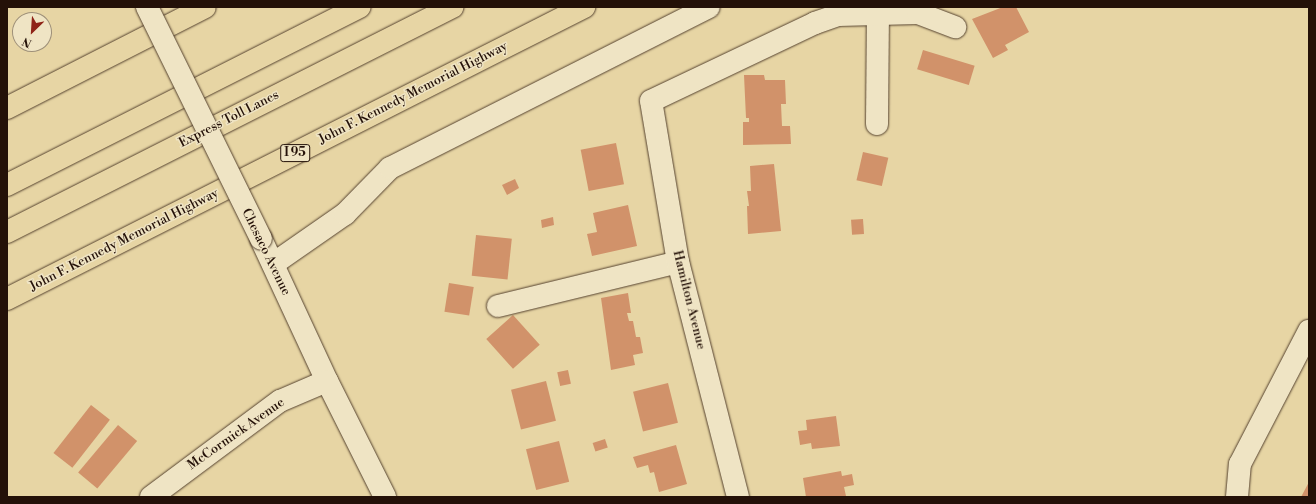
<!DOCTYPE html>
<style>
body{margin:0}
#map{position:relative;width:1316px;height:504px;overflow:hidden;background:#e7d5a4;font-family:"Libre Bodoni",serif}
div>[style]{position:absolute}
.building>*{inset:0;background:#d1926a;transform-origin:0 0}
.roads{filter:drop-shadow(0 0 1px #55422f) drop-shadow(0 0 1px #55422f)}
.minor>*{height:22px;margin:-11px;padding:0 11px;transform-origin:11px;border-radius:11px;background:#efe4c4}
.highway>*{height:22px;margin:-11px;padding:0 11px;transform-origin:11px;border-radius:11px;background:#e7d5a4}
.bridges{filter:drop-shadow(0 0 1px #55422f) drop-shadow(0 0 1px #55422f)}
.minor-bridge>*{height:22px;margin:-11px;padding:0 11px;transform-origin:11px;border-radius:11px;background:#efe4c4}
span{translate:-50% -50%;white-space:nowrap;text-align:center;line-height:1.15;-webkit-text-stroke:3px #efe4c4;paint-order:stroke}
.shield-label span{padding:1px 3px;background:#efe4c4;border:1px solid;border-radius:3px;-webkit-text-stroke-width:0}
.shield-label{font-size:12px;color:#241108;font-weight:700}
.street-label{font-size:13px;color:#241108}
.frame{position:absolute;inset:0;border:8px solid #241108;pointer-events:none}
.north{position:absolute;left:12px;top:12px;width:40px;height:40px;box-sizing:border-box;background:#efe4c4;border:1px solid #9e9079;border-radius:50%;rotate:205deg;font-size:11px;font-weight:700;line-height:16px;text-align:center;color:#241108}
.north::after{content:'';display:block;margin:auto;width:14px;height:18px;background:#8f2418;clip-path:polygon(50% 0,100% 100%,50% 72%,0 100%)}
</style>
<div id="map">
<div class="building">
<div style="clip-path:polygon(1003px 7px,1016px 7px,1029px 32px,1005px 45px,1008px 50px,993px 58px,972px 19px)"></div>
<div style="left:923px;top:50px;width:54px;height:20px;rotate:17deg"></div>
<div style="clip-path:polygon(744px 75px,764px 75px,765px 80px,785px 80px,786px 104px,781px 104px,782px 126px,790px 126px,791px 144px,743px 145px,743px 122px,749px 122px,749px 118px,746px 118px)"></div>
<div style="left:616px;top:143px;width:42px;height:36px;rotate:79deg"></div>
<div style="left:863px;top:152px;width:26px;height:29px;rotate:13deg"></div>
<div style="clip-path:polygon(774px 164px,781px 231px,748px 234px,747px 206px,749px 206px,747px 191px,751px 191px,750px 166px)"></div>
<div style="clip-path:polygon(515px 179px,519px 188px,507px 195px,502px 185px)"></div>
<div style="clip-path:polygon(628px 205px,637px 246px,592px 256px,587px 234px,597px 232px,593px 213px)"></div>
<div style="clip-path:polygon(553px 217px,554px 225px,542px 228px,541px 220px)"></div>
<div style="left:863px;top:219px;width:15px;height:12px;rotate:86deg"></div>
<div style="left:476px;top:235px;width:36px;height:41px;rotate:6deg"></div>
<div style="left:449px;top:283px;width:25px;height:29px;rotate:9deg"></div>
<div style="clip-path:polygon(628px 293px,631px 313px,627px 313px,629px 321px,633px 321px,636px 337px,640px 337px,643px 353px,633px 355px,635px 365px,611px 370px,601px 298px)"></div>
<div style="left:513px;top:315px;width:40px;height:36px;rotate:48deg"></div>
<div style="left:568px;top:370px;width:14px;height:11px;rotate:78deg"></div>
<div style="left:546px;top:381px;width:41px;height:36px;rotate:76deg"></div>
<div style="left:668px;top:383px;width:41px;height:36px;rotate:76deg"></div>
<div style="left:91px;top:405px;width:24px;height:61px;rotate:38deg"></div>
<div style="clip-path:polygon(836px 416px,840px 446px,812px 449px,811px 443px,800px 445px,798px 431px,807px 430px,806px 420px)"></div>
<div style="left:118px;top:425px;width:25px;height:62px;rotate:40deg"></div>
<div style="left:605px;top:439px;width:9px;height:13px;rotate:72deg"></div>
<div style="left:559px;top:441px;width:42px;height:34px;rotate:76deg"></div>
<div style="clip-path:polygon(676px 445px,687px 484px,659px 492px,654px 472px,650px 473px,648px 465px,637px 468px,633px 457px)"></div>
<div style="clip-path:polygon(841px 471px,842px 476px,852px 474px,854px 485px,844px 487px,846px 496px,806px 497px,803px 478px)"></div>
<div style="clip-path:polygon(1309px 482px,1309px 497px,1301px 497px)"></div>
</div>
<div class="roads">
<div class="minor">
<div style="left:877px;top:124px;width:108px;rotate:-89.5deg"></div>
<div style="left:261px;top:239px;width:157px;rotate:65.1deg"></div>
<div style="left:327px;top:381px;width:130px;rotate:63.4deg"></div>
<div style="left:273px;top:264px;width:88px;rotate:-34.8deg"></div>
<div style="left:345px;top:214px;width:64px;rotate:-45.6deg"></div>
<div style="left:390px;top:168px;width:357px;rotate:-26.8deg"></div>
<div style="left:498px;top:306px;width:185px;rotate:-13.7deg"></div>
<div style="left:151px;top:497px;width:161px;rotate:-36.7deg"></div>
<div style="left:280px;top:401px;width:51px;rotate:-23.1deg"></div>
<div style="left:738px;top:497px;width:243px;rotate:-104.3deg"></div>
<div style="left:678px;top:262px;width:163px;rotate:-99.5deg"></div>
<div style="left:651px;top:101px;width:182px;rotate:-25.4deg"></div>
<div style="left:815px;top:23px;width:24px;rotate:-19deg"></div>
<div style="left:838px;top:15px;width:80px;rotate:-1.4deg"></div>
<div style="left:918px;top:13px;width:40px;rotate:21deg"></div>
<div style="left:1237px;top:497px;width:33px;rotate:-85deg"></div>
<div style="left:1240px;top:464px;width:150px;rotate:-62.6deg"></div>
</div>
<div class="highway">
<div style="left:7px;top:108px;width:222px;rotate:-27deg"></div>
<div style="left:7px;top:185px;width:395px;rotate:-26.8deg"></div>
<div style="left:7px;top:232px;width:499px;rotate:-26.8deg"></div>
<div style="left:7px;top:299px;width:647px;rotate:-26.84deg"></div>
</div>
</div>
<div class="bridges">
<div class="minor-bridge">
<div style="left:147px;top:7px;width:258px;rotate:63.8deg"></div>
</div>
</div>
<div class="shield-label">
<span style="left:295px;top:153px">I 95</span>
</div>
<div class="street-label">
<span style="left:413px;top:93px;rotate:-27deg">John F. Kennedy Memorial Highway</span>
<span style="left:229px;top:119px;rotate:-27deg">Express Toll Lanes</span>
<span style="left:124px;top:240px;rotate:-27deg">John F. Kennedy Memorial Highway</span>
<span style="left:266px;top:252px;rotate:64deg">Chesaco Avenue</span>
<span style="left:689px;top:300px;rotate:76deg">Hamilton Avenue</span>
<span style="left:236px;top:434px;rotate:-35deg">McCormick Avenue</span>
</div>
<div class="frame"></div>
<div class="north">N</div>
</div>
